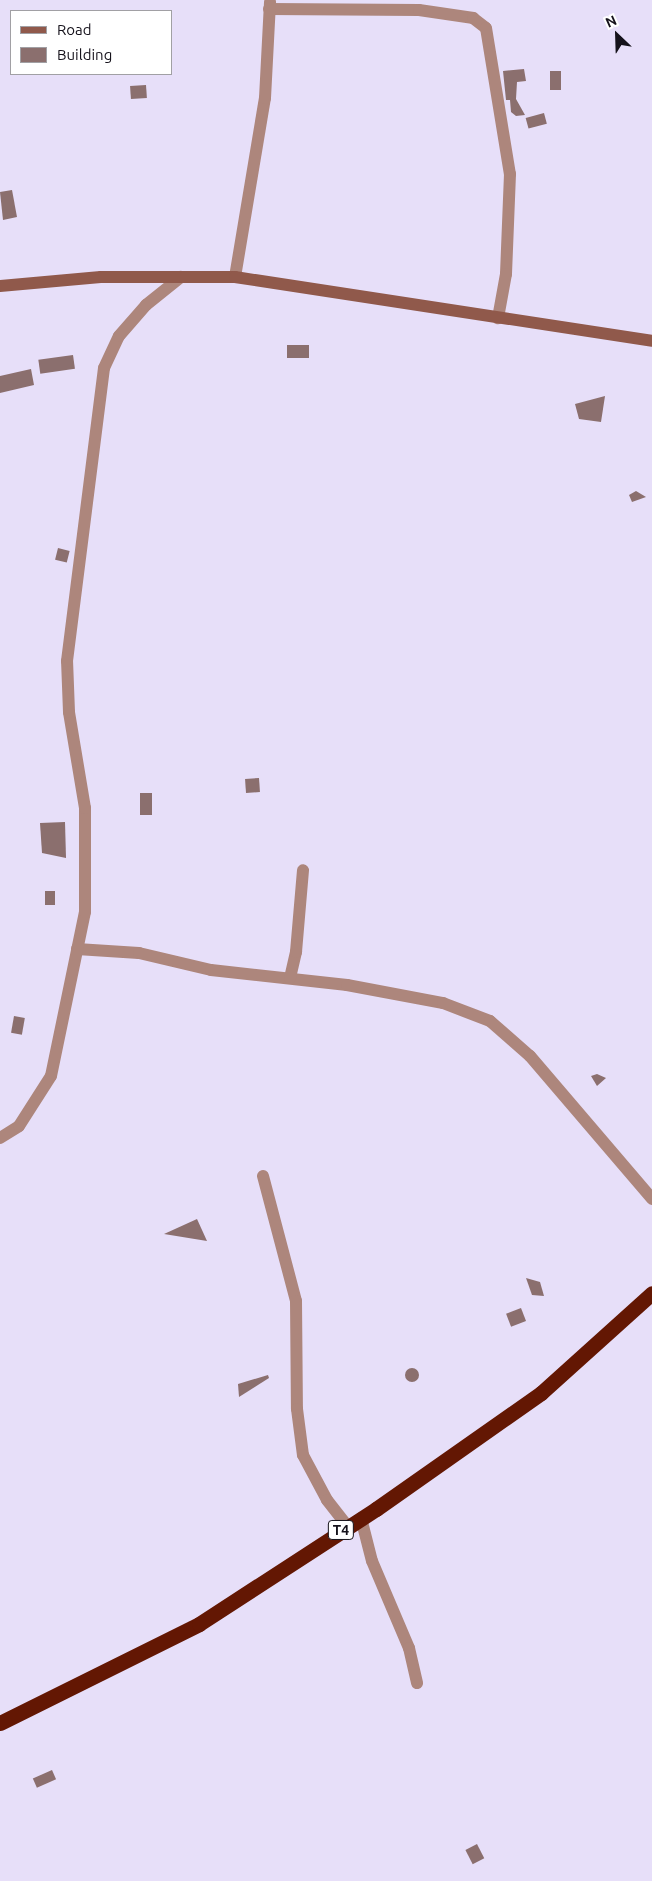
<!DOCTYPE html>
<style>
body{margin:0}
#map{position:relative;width:652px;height:1881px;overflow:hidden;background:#e7dff9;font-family:Ubuntu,sans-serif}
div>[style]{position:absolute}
.building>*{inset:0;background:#8b6f6e;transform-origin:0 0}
.round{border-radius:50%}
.street>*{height:12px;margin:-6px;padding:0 6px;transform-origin:6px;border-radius:6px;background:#ad867c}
.secondary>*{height:12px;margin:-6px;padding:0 6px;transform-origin:6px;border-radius:6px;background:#90594b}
.highway>*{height:15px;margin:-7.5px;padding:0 7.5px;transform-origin:7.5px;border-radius:7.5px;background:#631703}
span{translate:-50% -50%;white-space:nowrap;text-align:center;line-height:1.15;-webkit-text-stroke:4px #fff;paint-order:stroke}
.shield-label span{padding:1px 4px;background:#fff;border:1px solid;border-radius:4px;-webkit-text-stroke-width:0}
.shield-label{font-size:14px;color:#15121b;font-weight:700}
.legend{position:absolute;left:10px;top:10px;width:162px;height:65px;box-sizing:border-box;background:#fff;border:1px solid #a1a0a4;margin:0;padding:6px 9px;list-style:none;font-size:15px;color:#15121b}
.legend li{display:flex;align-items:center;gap:10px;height:25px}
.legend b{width:25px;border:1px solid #a1a0a4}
.north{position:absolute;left:592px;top:10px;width:50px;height:50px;-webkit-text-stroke:4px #fff;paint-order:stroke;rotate:336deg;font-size:14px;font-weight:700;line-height:20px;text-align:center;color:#15121b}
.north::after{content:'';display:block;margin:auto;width:18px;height:22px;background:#15121b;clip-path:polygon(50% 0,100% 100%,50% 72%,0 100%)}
</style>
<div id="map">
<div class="building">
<div style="clip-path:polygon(524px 69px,526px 81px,517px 82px,516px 99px,525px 115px,516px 116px,511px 112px,510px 100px,506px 100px,503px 71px)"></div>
<div style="left:550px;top:71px;width:11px;height:19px"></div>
<div style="left:146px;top:85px;width:13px;height:16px;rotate:86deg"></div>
<div style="left:544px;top:113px;width:11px;height:19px;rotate:75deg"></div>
<div style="clip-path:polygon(12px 190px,17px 217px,3px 220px,0 192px)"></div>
<div style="left:309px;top:345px;width:13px;height:22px;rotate:90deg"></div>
<div style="left:73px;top:355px;width:14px;height:35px;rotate:82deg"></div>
<div style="clip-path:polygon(31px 369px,34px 385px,0 393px,0 376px)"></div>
<div style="clip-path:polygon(605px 396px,601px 422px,579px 419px,575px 404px)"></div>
<div style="clip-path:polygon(636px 491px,646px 497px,632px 502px,629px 495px)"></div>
<div style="left:58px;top:548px;width:12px;height:12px;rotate:14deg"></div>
<div style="left:259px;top:778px;width:14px;height:14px;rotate:86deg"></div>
<div style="left:140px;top:793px;width:12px;height:22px"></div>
<div style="clip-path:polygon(65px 822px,66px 858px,42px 853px,40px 823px)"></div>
<div style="left:45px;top:891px;width:10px;height:14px"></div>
<div style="left:14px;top:1016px;width:11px;height:17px;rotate:10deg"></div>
<div style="clip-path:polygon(597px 1074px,606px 1078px,597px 1086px,591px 1076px)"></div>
<div style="clip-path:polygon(197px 1219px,207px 1241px,164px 1234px)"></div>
<div style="clip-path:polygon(526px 1278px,540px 1282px,544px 1296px,532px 1295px)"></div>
<div style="left:521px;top:1308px;width:14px;height:16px;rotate:69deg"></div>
<div class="round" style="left:405px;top:1368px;width:14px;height:14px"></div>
<div style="clip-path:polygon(268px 1375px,269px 1378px,239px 1397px,238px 1384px)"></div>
<div style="left:52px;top:1770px;width:10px;height:21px;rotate:66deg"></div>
<div style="left:477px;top:1844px;width:16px;height:13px;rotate:63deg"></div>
</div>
<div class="street">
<div style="left:269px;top:9px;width:150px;rotate:0.4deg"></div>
<div style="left:419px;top:10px;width:55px;rotate:8.4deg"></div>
<div style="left:473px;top:18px;width:16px;rotate:38deg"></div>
<div style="left:486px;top:28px;width:148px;rotate:80.7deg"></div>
<div style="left:510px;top:174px;width:100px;rotate:92.3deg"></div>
<div style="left:506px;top:274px;width:45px;rotate:100.3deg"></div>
<div style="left:235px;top:277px;width:181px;rotate:-80.5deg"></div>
<div style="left:265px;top:98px;width:96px;rotate:-87deg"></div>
<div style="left:77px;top:949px;width:62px;rotate:3.7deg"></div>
<div style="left:139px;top:953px;width:74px;rotate:13.3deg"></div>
<div style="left:211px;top:970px;width:137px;rotate:6.3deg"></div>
<div style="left:347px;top:985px;width:98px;rotate:10.6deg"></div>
<div style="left:443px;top:1003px;width:50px;rotate:21deg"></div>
<div style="left:490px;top:1021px;width:53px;rotate:41.2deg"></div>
<div style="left:530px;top:1056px;width:188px;rotate:49.5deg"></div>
<div style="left:290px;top:978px;width:27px;rotate:-77deg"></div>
<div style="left:296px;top:952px;width:82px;rotate:-85.1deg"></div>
<div style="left:0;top:1138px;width:22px;rotate:-32deg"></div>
<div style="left:19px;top:1126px;width:59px;rotate:-57.4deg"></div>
<div style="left:51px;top:1076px;width:167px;rotate:-78.3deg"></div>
<div style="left:85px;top:912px;width:104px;rotate:-90deg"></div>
<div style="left:85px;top:808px;width:97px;rotate:-99.5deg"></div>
<div style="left:69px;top:712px;width:51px;rotate:-92.2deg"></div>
<div style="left:67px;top:661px;width:295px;rotate:-82.8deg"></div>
<div style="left:104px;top:368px;width:35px;rotate:-65deg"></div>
<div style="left:119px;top:336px;width:41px;rotate:-48.9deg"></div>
<div style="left:146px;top:305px;width:45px;rotate:-38.7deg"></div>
<div style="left:263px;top:1176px;width:129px;rotate:75.2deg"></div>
<div style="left:296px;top:1301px;width:108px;rotate:89.5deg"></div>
<div style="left:297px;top:1409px;width:46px;rotate:82.6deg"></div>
<div style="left:303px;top:1455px;width:51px;rotate:61.9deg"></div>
<div style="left:327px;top:1500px;width:33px;rotate:52deg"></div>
<div style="left:361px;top:1518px;width:44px;rotate:75.7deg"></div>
<div style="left:372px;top:1561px;width:95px;rotate:67deg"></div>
<div style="left:409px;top:1648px;width:36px;rotate:77deg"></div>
</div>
<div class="secondary">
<div style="left:0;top:286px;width:101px;rotate:-5.1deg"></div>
<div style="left:101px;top:277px;width:134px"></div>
<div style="left:235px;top:277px;width:422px;rotate:8.7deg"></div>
</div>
<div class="highway">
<div style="left:0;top:1723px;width:222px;rotate:-26.4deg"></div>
<div style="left:199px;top:1624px;width:211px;rotate:-33deg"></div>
<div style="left:376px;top:1509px;width:202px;rotate:-35.1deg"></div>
<div style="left:541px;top:1393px;width:149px;rotate:-42deg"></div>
</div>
<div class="shield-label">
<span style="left:341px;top:1530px">T4</span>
</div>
<ul class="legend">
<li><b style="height:6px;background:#90594b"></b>Road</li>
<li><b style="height:14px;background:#8b6f6e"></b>Building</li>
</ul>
<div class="north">N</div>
</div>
